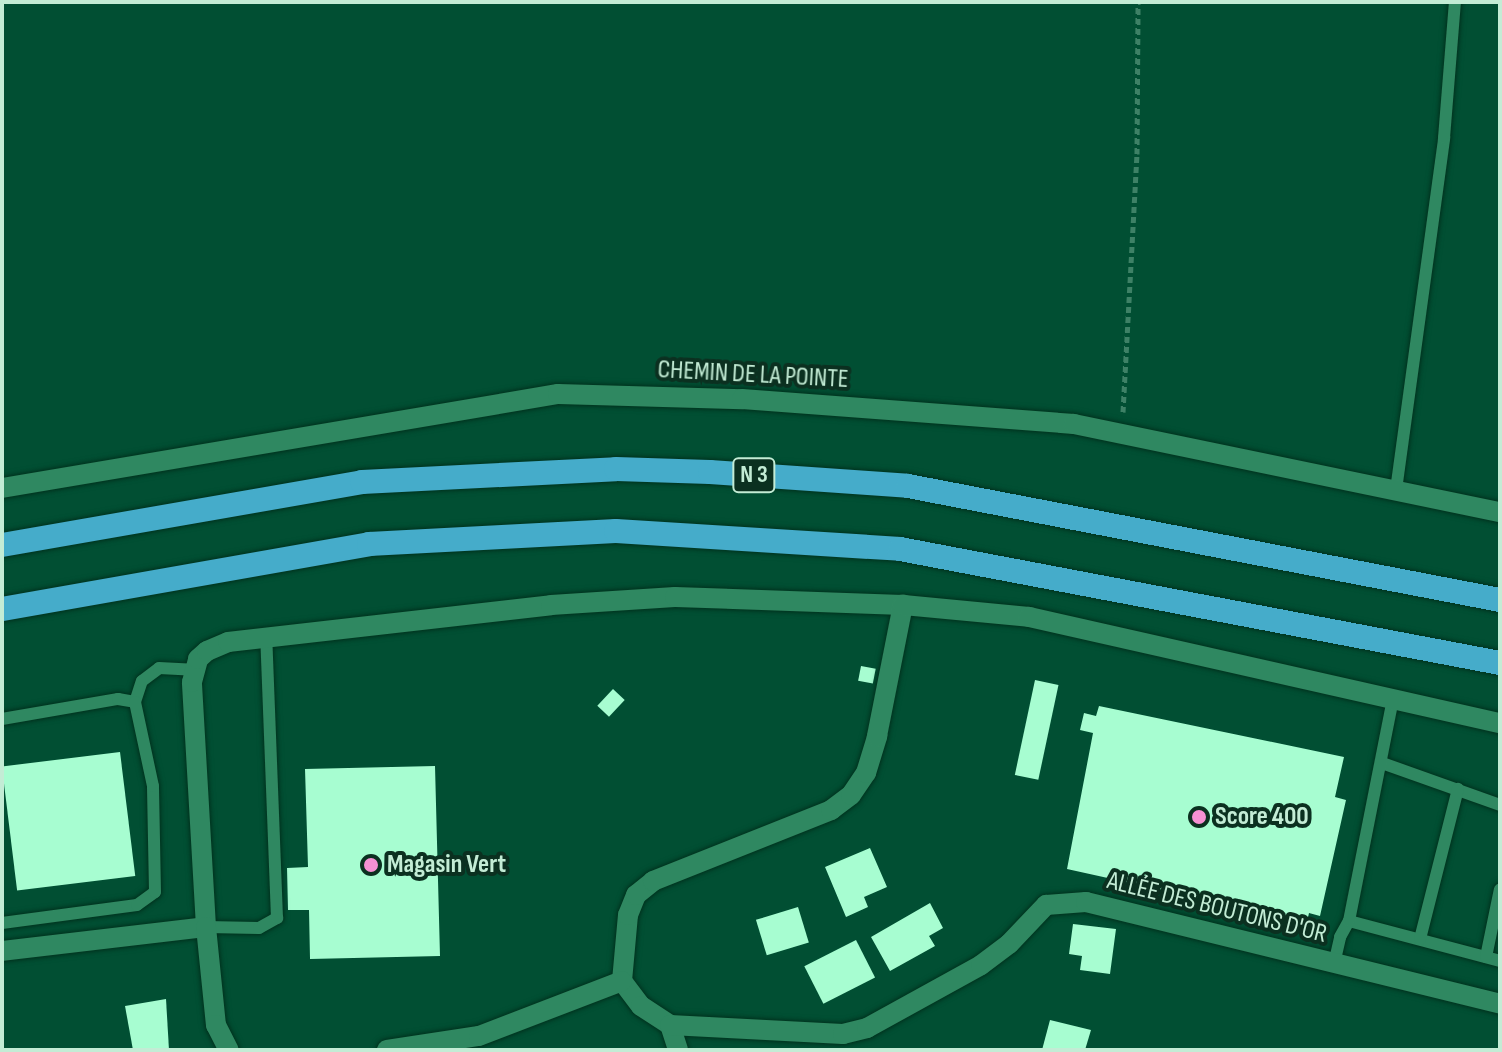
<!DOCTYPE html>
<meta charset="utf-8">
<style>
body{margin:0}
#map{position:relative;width:1502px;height:1052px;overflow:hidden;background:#014f33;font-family:"Sofia Sans Condensed",sans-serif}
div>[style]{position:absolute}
.building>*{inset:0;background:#a7fdd1;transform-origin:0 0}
.path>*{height:5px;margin-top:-2.5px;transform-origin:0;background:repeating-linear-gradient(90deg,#3e8166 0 6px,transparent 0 10px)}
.roads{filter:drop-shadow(0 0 2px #00321e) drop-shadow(0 0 2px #00321e)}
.lane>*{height:12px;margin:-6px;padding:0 6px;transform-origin:6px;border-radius:6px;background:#2f8861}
.street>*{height:20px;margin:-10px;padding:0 10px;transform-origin:10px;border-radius:10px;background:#2f8861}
.highway>*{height:24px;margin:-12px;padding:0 12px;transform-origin:12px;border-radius:12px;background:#45acca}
.dots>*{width:22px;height:22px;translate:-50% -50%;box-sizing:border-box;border:4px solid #0b3020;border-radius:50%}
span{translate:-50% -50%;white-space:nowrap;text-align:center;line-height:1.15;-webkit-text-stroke:8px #0b3020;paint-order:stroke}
.shield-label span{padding:2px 6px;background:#0b3020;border:2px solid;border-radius:6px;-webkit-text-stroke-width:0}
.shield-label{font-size:24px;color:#c3ecd5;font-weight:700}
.street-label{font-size:26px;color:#c3ecd5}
.poi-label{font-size:26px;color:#c3ecd5;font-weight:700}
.left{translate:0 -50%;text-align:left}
.frame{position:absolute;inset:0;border:4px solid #c3ecd5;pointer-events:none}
</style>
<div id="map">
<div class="building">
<div style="left:861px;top:666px;width:15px;height:15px;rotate:11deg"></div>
<div style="left:1035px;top:680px;width:24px;height:97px;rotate:12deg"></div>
<div style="left:613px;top:689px;width:16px;height:23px;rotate:43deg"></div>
<div style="clip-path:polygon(1099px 706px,1344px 757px,1335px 797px,1346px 800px,1320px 916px,1309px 913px,1307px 922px,1067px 869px,1093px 733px,1080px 730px,1084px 713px,1096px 716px)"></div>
<div style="left:120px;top:752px;width:125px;height:119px;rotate:83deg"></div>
<div style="clip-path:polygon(435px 766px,440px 956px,310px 959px,309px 910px,288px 910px,287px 868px,308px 867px,305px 769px)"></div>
<div style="clip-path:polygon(870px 848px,887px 887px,864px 897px,868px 907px,846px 917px,825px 867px)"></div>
<div style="clip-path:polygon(930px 903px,943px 928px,929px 936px,935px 946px,890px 971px,871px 937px)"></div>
<div style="left:798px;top:907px;width:37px;height:44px;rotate:73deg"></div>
<div style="clip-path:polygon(1073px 924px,1116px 929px,1110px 974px,1080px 970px,1082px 956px,1069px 954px)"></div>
<div style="left:856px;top:940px;width:42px;height:58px;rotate:63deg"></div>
<div style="clip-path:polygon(166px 999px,169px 1050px,133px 1050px,125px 1006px)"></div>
<div style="clip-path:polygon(1050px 1020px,1091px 1030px,1085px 1050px,1042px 1050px)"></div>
</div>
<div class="path">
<div style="left:1123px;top:412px;width:258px;rotate:-86.9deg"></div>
<div style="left:1137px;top:154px;width:152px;rotate:-89.6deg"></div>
</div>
<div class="roads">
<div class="lane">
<div style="left:1396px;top:490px;width:355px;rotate:-82.2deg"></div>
<div style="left:1444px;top:138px;width:136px;rotate:-85.4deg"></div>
<div style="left:2px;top:719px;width:118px;rotate:-9.8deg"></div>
<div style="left:118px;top:699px;width:17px;rotate:10deg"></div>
<div style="left:135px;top:702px;width:22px;rotate:-72deg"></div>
<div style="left:142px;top:681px;width:21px;rotate:-37deg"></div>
<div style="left:159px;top:668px;width:34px;rotate:3deg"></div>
<div style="left:1382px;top:763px;width:125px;rotate:19.6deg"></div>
<div style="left:1349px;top:921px;width:156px;rotate:14.8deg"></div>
<div style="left:2px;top:923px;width:136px;rotate:-7.6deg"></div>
<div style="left:137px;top:905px;width:22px;rotate:-36deg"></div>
<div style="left:155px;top:892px;width:106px;rotate:-91.1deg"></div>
<div style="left:153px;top:786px;width:86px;rotate:-102.1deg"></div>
<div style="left:206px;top:927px;width:53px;rotate:1.1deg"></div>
<div style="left:259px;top:928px;width:21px;rotate:-29deg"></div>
<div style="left:277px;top:918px;width:280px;rotate:-92.2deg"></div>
<div style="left:1420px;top:939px;width:155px;rotate:-75.8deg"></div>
<div style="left:1486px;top:957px;width:69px;rotate:-78.4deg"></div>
<div style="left:1334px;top:964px;width:28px;rotate:-77deg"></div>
<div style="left:1340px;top:937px;width:18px;rotate:-61deg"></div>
<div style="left:1349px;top:921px;width:226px;rotate:-78.8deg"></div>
</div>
<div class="street">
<div style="left:2px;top:488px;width:564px;rotate:-9.6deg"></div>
<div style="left:558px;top:394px;width:184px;rotate:1.6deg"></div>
<div style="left:742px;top:399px;width:333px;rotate:4.3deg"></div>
<div style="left:1074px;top:424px;width:435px;rotate:11.7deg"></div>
<div style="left:206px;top:927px;width:245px;rotate:-93.3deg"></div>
<div style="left:192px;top:682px;width:24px;rotate:-75deg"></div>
<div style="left:198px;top:659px;width:12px;rotate:-42deg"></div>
<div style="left:207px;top:651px;width:23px;rotate:-23deg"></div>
<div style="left:228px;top:642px;width:325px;rotate:-6.5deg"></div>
<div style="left:551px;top:605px;width:124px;rotate:-3.7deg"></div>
<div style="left:675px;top:597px;width:228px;rotate:2deg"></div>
<div style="left:2px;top:951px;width:205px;rotate:-6.7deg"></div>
<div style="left:206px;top:927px;width:99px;rotate:84.2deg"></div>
<div style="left:216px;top:1025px;width:28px;rotate:63deg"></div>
<div style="left:622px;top:981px;width:66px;rotate:-84.8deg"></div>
<div style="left:628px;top:915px;width:22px;rotate:-68deg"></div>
<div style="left:636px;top:895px;width:22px;rotate:-39deg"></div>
<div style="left:653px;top:881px;width:192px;rotate:-21.7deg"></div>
<div style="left:831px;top:810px;width:25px;rotate:-37deg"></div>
<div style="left:851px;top:795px;width:27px;rotate:-56deg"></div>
<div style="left:866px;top:773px;width:39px;rotate:-73deg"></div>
<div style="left:877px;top:736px;width:134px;rotate:-78.8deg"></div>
<div style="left:903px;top:605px;width:127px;rotate:5.4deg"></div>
<div style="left:1029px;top:617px;width:483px;rotate:12.7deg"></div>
<div style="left:622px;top:981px;width:31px;rotate:53deg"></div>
<div style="left:641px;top:1006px;width:35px;rotate:33deg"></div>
<div style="left:670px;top:1025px;width:26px;rotate:72deg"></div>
<div style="left:670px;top:1025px;width:173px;rotate:3deg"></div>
<div style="left:843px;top:1034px;width:25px;rotate:-14deg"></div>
<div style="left:867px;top:1028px;width:130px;rotate:-28.9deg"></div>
<div style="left:981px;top:965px;width:35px;rotate:-37deg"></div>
<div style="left:1009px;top:944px;width:54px;rotate:-46.5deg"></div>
<div style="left:1046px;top:905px;width:40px;rotate:-4.3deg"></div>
<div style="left:1086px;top:902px;width:426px;rotate:13.8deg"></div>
<div style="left:387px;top:1050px;width:93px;rotate:-8.7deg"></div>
<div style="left:479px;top:1036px;width:153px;rotate:-21deg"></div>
</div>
<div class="highway">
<div style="left:2px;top:545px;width:365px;rotate:-9.9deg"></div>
<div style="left:362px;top:482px;width:254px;rotate:-2.9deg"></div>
<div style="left:616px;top:469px;width:94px;rotate:1.8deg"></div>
<div style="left:710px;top:472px;width:198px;rotate:4deg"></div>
<div style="left:908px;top:486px;width:603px;rotate:10.9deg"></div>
<div style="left:2px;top:609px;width:373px;rotate:-10deg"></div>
<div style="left:369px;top:544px;width:247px;rotate:-3deg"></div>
<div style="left:616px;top:531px;width:285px;rotate:3.6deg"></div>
<div style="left:900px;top:549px;width:611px;rotate:10.76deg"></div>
</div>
</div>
<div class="dots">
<div style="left:1199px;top:817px;background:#f591d3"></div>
<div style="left:371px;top:865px;background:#f591d3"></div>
</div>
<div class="shield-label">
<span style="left:754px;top:475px">N 3</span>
</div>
<div class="street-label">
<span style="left:753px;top:375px;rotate:3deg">CHEMIN DE LA POINTE</span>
<span style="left:1217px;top:908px;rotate:14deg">ALLÉE DES BOUTONS D'OR</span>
</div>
<div class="poi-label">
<span class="left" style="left:1215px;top:817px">Score 400</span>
<span class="left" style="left:387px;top:865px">Magasin Vert</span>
</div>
<div class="frame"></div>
</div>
